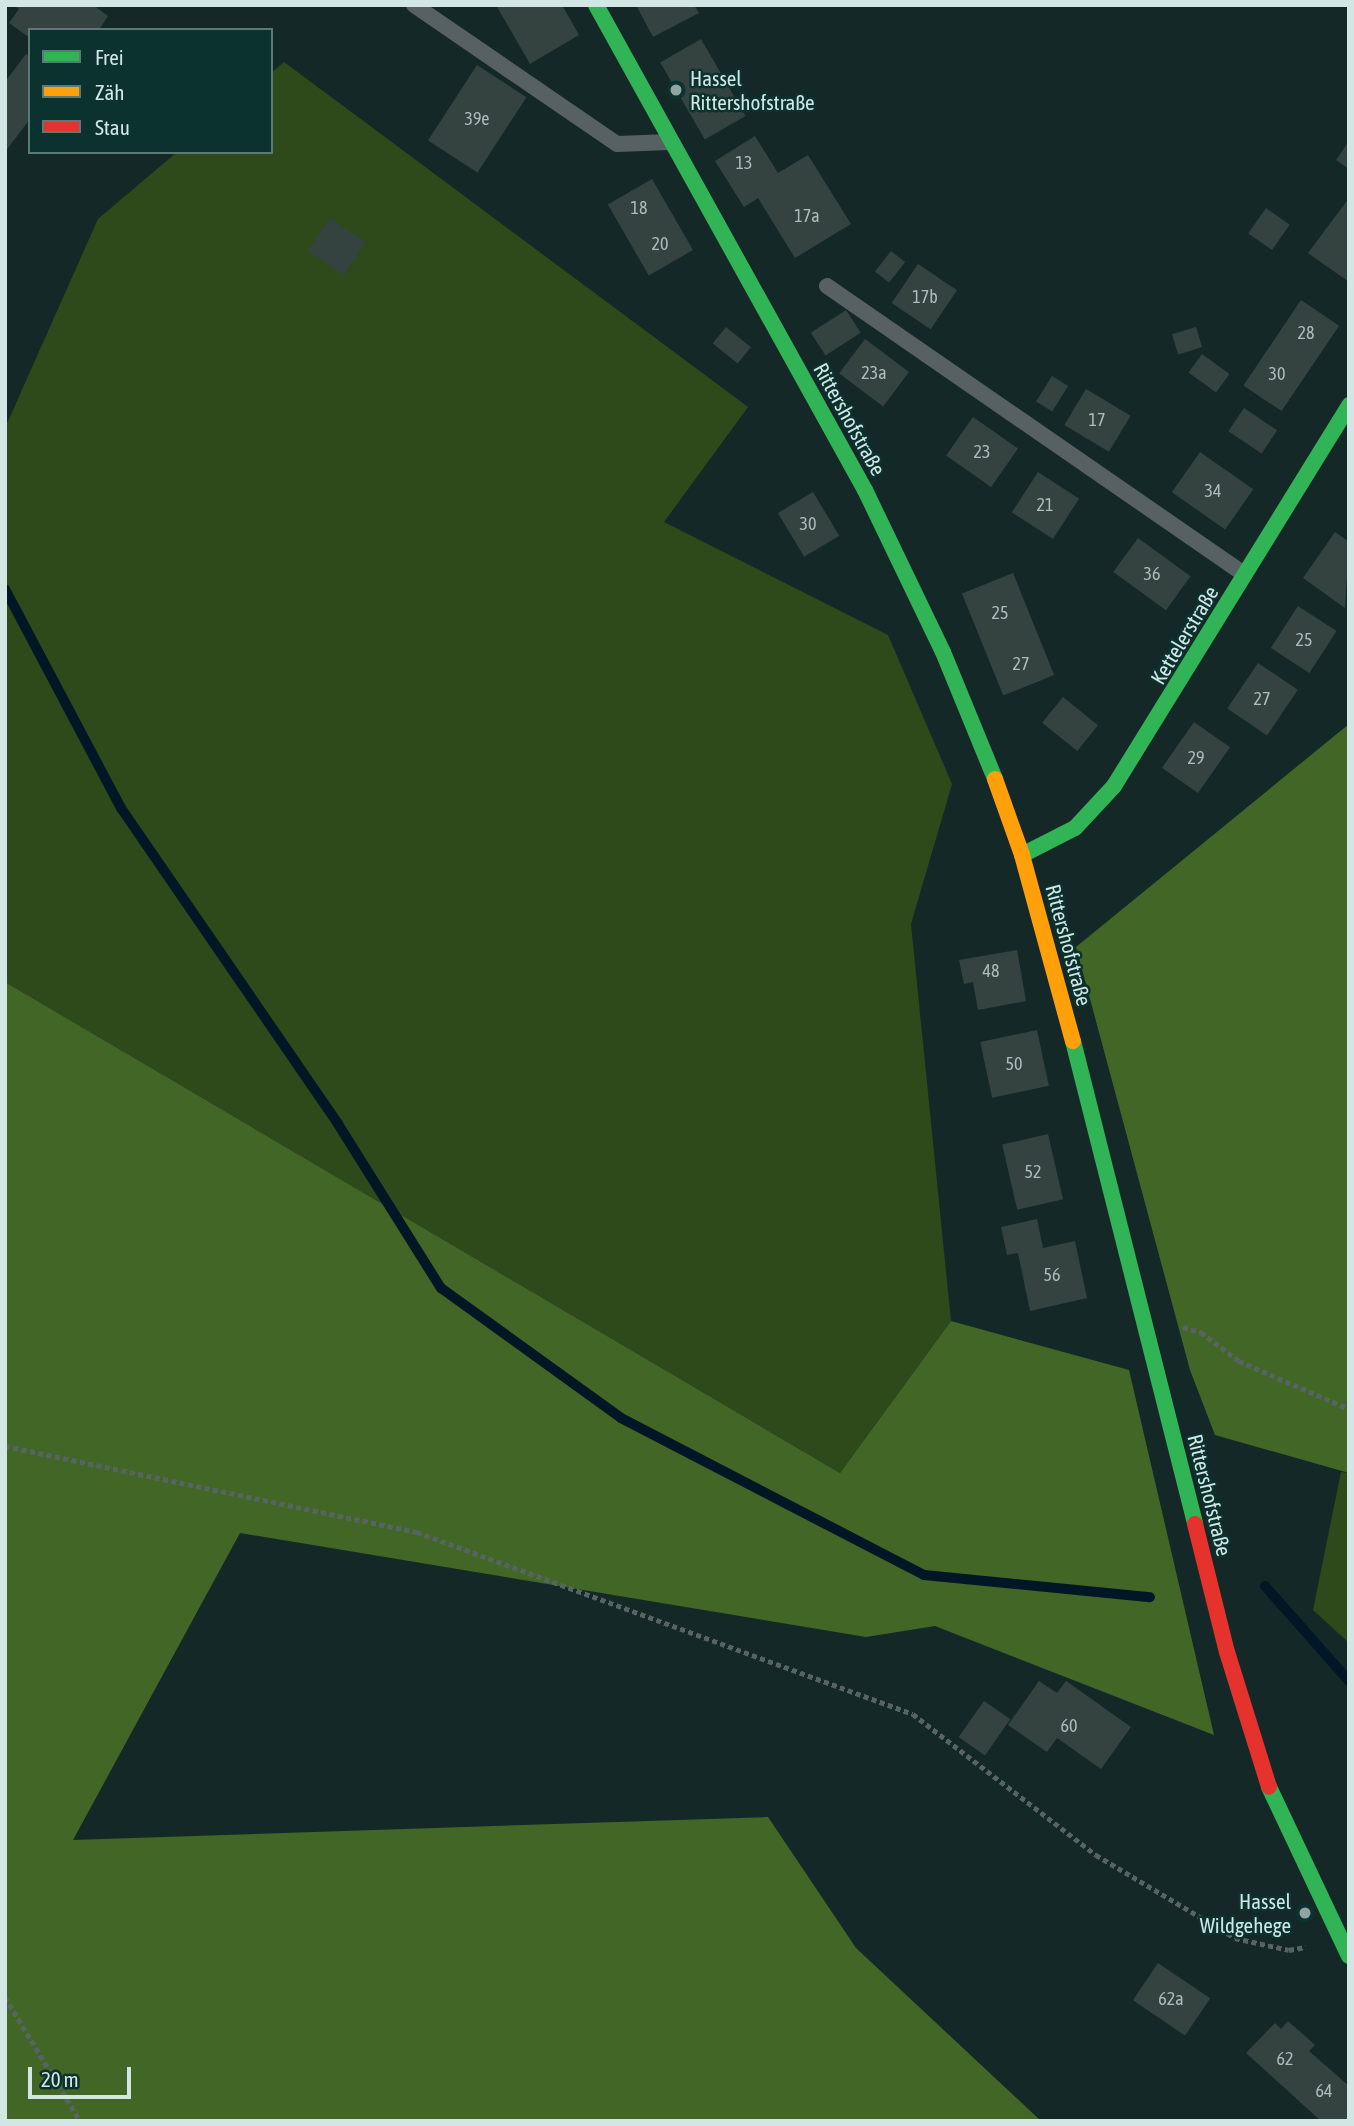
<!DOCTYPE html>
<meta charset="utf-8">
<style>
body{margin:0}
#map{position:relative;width:1354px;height:2126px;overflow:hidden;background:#142927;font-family:"Asap Condensed",sans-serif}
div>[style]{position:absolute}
.green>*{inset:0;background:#2e491a}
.forest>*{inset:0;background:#426626}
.stream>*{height:10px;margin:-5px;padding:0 5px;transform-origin:5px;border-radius:5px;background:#021725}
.building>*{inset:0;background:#34433f;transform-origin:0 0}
.path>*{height:4.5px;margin-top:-2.25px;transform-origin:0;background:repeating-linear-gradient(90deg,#586463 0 5px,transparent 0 8.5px)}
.lane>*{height:16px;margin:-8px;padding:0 8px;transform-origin:8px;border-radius:8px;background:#576062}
.fast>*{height:16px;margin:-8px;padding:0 8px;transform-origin:8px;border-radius:8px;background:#30b455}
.slow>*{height:16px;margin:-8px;padding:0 8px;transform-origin:8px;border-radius:8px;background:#ff9f0a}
.jam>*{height:16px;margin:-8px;padding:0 8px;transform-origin:8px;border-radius:8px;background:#e5322d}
.dots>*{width:19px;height:19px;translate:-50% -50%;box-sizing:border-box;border:4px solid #0b322e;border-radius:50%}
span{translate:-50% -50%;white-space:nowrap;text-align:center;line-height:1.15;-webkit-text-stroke:5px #0b322e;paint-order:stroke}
.number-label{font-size:18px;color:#aabdba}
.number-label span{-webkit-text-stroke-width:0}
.poi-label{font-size:21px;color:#d2e6e3}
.left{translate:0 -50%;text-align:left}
.right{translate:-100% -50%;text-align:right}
.street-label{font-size:21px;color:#d2e6e3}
.frame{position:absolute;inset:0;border:7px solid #d2e6e3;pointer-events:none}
.legend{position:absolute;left:28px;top:28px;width:245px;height:126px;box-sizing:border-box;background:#0b322e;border:2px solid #5b7a76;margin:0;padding:9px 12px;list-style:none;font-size:21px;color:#d2e6e3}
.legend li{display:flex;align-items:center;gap:14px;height:35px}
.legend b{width:35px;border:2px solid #5b7a76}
.scale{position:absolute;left:28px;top:2067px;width:103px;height:32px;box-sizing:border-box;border:4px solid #d2e6e3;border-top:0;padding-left:9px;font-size:21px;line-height:24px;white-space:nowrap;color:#d2e6e3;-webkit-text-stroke:5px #0b322e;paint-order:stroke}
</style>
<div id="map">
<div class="green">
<div style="clip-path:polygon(284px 62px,748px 407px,664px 522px,888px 635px,952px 784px,911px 924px,951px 1321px,840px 1473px,5px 982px,5px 428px,98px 219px,177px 152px,271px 152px,271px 73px)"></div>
<div style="clip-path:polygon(1341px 1472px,1349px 1473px,1349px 1643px,1313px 1610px)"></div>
</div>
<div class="forest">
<div style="clip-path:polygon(1349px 724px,1349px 1473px,1215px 1435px,1190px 1370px,1076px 947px)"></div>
<div style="clip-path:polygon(5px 982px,840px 1473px,951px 1321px,1129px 1370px,1214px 1735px,935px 1626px,866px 1637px,240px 1533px,73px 1840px,768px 1817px,856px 1948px,1041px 2121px,5px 2121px)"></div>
</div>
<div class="stream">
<div style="left:5px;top:589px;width:248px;rotate:62.1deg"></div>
<div style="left:121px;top:808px;width:383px;rotate:55.5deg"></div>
<div style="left:338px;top:1124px;width:194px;rotate:57.9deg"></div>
<div style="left:441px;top:1288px;width:222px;rotate:35.8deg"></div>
<div style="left:621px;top:1418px;width:341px;rotate:27.4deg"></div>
<div style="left:924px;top:1575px;width:227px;rotate:5.6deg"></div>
<div style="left:1265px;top:1586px;width:127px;rotate:48.5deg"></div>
</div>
<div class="building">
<div style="clip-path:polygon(13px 5px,93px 5px,108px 16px,99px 30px,30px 30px,30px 38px,9px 23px,19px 9px)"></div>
<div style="clip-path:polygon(496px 5px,562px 5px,579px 35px,530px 64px)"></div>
<div style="clip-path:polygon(636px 5px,694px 5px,699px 13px,653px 37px)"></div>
<div style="left:701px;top:39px;width:89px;height:47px;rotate:60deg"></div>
<div style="clip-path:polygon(26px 54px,30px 57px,30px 119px,5px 152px,5px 82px)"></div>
<div style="left:477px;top:65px;width:59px;height:90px;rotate:33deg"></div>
<div style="clip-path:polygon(755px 136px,778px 173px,808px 155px,851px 224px,795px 258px,758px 198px,744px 207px,715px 161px)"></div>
<div style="clip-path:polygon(1349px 141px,1349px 169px,1336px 160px)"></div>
<div style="left:652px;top:179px;width:82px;height:51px;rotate:60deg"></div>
<div style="clip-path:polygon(1349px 198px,1349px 282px,1308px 253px)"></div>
<div style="left:1266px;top:208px;width:29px;height:31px;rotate:35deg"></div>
<div style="left:330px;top:218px;width:43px;height:40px;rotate:34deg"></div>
<div style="left:891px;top:251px;width:18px;height:26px;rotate:38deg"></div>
<div style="left:918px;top:264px;width:47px;height:47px;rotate:34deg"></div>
<div style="left:1301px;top:300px;width:46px;height:103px;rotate:34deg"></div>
<div style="left:846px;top:310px;width:27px;height:42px;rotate:57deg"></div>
<div style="left:726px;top:327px;width:32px;height:21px;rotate:39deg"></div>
<div style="left:1196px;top:327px;width:21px;height:25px;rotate:73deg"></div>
<div style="left:865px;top:339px;width:55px;height:43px;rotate:37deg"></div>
<div style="left:1202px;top:354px;width:34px;height:23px;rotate:36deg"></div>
<div style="left:1052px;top:376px;width:19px;height:30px;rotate:32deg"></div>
<div style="left:1086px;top:389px;width:52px;height:42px;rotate:31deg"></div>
<div style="left:1244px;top:408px;width:40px;height:28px;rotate:34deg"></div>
<div style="left:973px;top:417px;width:55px;height:47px;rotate:35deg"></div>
<div style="left:1200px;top:452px;width:65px;height:49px;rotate:35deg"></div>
<div style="left:1038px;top:472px;width:49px;height:48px;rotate:33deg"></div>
<div style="left:813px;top:492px;width:51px;height:41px;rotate:59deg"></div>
<div style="clip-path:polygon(1335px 532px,1349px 542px,1345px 608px,1303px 578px)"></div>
<div style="left:1138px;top:538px;width:65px;height:42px;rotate:36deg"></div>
<div style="left:1013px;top:573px;width:110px;height:55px;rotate:68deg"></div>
<div style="left:1298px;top:606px;width:46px;height:50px;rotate:33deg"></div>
<div style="left:1258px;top:663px;width:48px;height:55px;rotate:34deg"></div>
<div style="left:1063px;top:697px;width:45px;height:33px;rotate:39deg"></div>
<div style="left:1194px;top:722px;width:44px;height:56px;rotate:35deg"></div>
<div style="clip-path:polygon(1017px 950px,1026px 1001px,978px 1010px,973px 982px,964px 984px,959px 960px)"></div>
<div style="left:1037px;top:1030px;width:57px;height:58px;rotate:78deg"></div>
<div style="left:1048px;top:1134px;width:67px;height:47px;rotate:77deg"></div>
<div style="clip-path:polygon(1037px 1219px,1043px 1248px,1075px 1241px,1087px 1298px,1030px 1311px,1018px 1253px,1007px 1255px,1001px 1227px)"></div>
<div style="clip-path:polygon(1039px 1681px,1057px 1693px,1066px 1681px,1131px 1727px,1101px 1769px,1057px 1738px,1047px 1752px,1008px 1725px)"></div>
<div style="left:984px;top:1701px;width:32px;height:44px;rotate:35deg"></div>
<div style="left:1158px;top:1963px;width:63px;height:45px;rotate:34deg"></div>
<div style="clip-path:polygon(1288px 2021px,1315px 2045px,1309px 2051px,1349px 2086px,1349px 2121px,1321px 2121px,1246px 2053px,1275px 2023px,1281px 2029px)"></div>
</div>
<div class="path">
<div style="left:1183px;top:1327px;width:19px;rotate:16deg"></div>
<div style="left:1201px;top:1332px;width:48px;rotate:37.3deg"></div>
<div style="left:1239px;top:1361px;width:120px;rotate:23.6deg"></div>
<div style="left:5px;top:1446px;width:421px;rotate:11.8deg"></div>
<div style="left:417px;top:1532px;width:528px;rotate:20.15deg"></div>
<div style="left:913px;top:1714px;width:231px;rotate:37.6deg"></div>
<div style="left:1096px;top:1855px;width:162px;rotate:30.8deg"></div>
<div style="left:1235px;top:1938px;width:55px;rotate:12.5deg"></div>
<div style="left:1289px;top:1950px;width:17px;rotate:-10deg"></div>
<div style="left:5px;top:1997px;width:145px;rotate:58.8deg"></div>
</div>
<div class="lane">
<div style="left:414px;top:5px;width:246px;rotate:34.4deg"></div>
<div style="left:617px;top:144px;width:53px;rotate:-2.2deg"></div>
<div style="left:827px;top:286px;width:507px;rotate:34.63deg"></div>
</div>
<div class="fast">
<div style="left:596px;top:5px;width:555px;rotate:60.99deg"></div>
<div style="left:865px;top:490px;width:180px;rotate:64.3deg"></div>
<div style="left:943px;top:652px;width:137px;rotate:67.7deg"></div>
<div style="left:1022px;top:855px;width:59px;rotate:-27deg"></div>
<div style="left:1075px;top:828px;width:57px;rotate:-47.1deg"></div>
<div style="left:1114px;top:786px;width:448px;rotate:-58.3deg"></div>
<div style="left:1073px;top:1041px;width:498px;rotate:75.8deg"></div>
<div style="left:1269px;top:1787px;width:187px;rotate:64.7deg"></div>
</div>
<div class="slow">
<div style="left:995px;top:779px;width:81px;rotate:70.4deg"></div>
<div style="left:1022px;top:855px;width:193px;rotate:74.7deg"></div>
</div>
<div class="jam">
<div style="left:1195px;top:1524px;width:132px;rotate:76deg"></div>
<div style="left:1227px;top:1652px;width:141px;rotate:72.7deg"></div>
</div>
<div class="dots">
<div style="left:676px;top:90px;background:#90a4a1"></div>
<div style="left:1305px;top:1913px;background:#90a4a1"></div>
</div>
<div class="number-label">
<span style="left:477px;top:119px">39e</span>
<span style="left:744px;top:163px">13</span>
<span style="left:639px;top:208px">18</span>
<span style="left:807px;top:216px">17a</span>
<span style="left:660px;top:244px">20</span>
<span style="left:925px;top:297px">17b</span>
<span style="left:1306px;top:333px">28</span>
<span style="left:874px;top:373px">23a</span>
<span style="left:1277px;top:374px">30</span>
<span style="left:1097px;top:420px">17</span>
<span style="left:982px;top:452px">23</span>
<span style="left:1213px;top:491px">34</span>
<span style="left:1045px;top:505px">21</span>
<span style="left:808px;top:524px">30</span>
<span style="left:1152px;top:574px">36</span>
<span style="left:1000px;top:613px">25</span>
<span style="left:1304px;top:640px">25</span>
<span style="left:1021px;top:664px">27</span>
<span style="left:1262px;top:699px">27</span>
<span style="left:1196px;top:758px">29</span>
<span style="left:991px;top:971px">48</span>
<span style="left:1014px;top:1064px">50</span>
<span style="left:1033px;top:1172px">52</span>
<span style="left:1052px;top:1275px">56</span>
<span style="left:1069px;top:1726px">60</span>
<span style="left:1171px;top:1999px">62a</span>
<span style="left:1285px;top:2059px">62</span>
<span style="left:1324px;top:2091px">64</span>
</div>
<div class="poi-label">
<span class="left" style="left:690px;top:90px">Hassel<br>Rittershofstraße</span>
<span class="right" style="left:1291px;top:1913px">Hassel<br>Wildgehege</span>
</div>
<div class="street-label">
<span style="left:850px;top:419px;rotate:61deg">Rittershofstraße</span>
<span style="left:1184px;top:635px;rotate:-59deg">Kettelerstraße</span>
<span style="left:1069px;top:945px;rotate:75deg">Rittershofstraße</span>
<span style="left:1210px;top:1495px;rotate:76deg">Rittershofstraße</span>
</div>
<div class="frame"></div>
<ul class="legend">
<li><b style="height:9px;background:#30b455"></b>Frei</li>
<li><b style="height:9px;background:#ff9f0a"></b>Zäh</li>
<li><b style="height:9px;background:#e5322d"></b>Stau</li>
</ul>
<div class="scale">20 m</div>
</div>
